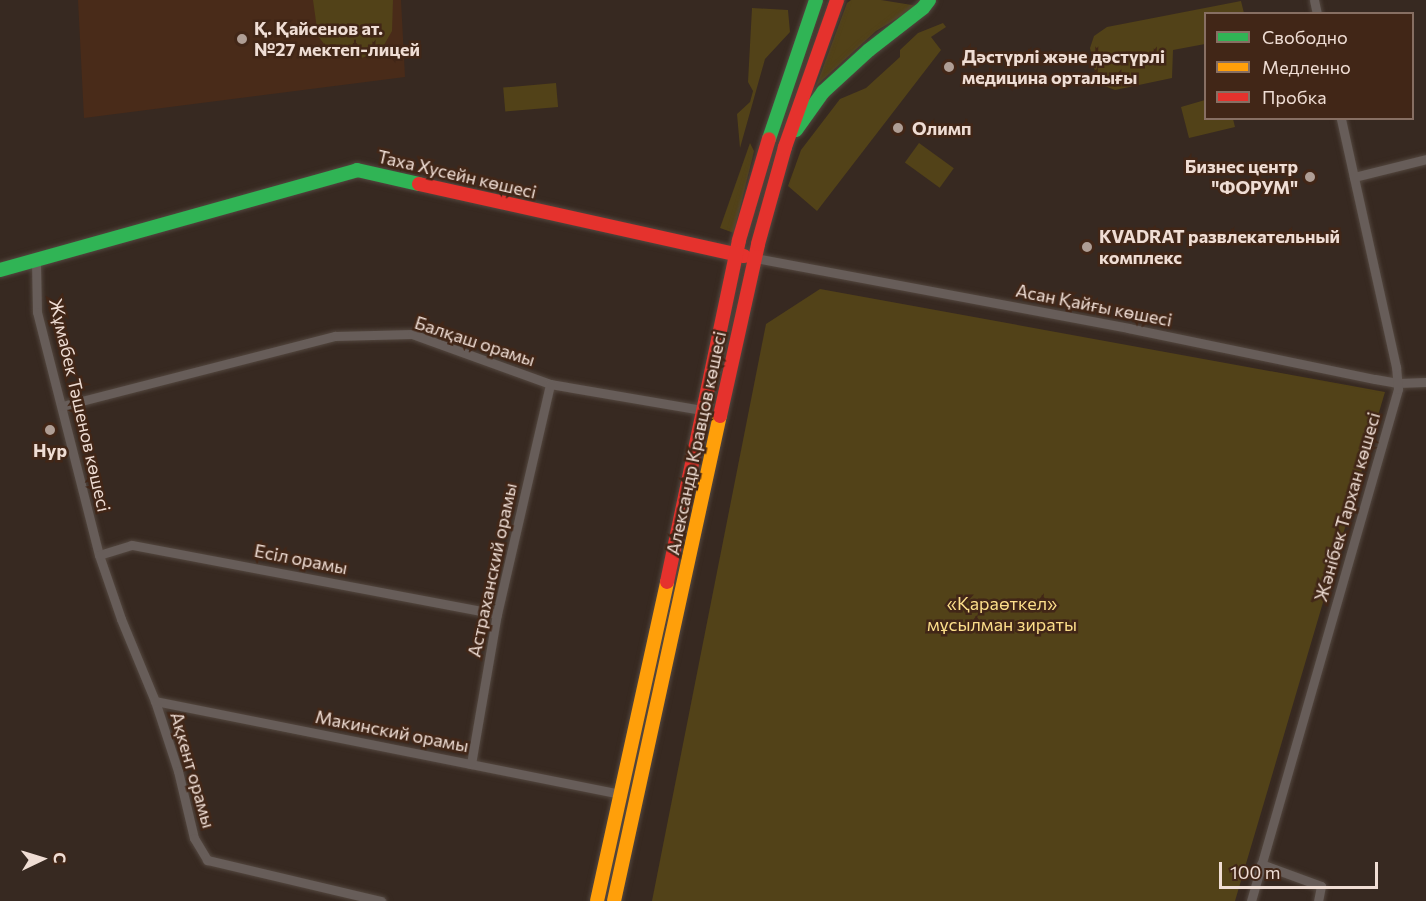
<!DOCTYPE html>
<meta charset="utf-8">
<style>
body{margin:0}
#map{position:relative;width:1426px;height:901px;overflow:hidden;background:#372921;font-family:Commissioner,sans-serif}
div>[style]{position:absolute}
.built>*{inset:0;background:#492b19}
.green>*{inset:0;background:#524218;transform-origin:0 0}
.roads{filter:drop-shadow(0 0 2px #53473f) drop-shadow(0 0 2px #53473f)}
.street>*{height:9px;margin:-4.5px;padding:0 4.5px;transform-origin:4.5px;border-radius:4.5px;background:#675d59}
.fast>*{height:14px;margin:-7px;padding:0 7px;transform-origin:7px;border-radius:7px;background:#30b455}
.slow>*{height:14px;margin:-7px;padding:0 7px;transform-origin:7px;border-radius:7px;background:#ff9f0a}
.jam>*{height:14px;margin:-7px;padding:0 7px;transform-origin:7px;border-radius:7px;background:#e5322d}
.dots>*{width:16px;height:16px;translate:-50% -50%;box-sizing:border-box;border:3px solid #412617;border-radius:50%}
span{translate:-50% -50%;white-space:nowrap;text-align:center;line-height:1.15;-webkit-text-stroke:5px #412617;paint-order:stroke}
.poi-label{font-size:18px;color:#efddd4;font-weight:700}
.left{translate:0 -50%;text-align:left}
.right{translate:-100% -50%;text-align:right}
.street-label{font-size:18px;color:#efddd4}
.park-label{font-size:18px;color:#fcde8a}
.legend{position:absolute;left:1204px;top:12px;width:210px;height:108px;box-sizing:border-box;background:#412617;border:2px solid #876f63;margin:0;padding:8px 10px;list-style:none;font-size:18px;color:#efddd4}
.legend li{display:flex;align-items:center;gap:12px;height:30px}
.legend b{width:30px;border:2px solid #876f63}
.north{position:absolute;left:12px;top:829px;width:60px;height:60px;-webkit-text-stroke:4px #412617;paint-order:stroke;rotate:86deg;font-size:16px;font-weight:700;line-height:24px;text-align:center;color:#efddd4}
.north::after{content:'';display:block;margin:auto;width:21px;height:27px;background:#efddd4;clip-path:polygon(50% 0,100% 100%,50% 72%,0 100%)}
.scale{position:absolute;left:1219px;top:862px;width:159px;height:27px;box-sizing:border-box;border:3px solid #efddd4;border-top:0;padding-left:8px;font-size:18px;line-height:21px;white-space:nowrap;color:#efddd4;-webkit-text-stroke:4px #412617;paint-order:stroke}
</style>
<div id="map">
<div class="built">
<div style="clip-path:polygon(78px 0,401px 0,405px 77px,84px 118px)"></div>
</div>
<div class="green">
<div style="clip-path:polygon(313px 0,393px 0,392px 31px,384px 45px,372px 55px,357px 59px,341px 57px,328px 49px,318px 36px)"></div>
<div style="clip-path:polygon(851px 0,881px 0,918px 6px,876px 31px,816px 86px,847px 3px)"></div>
<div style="clip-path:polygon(1241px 1px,1244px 13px,1206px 14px,1205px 44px,1173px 50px,1172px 78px,1115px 90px,1102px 85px,1095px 72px,1090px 48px,1094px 36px,1107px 27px)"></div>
<div style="clip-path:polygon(752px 8px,788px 10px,790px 32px,765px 59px,740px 148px,737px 114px,750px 102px,753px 91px,748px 82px)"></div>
<div style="clip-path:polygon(943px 23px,946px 27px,931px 37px,941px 50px,817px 211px,788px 186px,801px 150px,840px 99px,866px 88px,900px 57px,900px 50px,918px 33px)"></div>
<div style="left:556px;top:83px;width:24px;height:53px;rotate:85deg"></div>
<div style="clip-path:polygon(1205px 100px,1206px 118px,1233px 119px,1235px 127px,1189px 138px,1181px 107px)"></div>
<div style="clip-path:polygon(750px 143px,754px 151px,734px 233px,720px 228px)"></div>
<div style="left:919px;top:143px;width:43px;height:24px;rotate:36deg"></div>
<div style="clip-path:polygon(820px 289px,1385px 392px,1235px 901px,652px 901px,766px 324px)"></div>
</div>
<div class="roads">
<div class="street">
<div style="left:1314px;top:0;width:14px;rotate:78deg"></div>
<div style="left:1354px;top:177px;width:74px;rotate:-14deg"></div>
<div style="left:755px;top:258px;width:380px;rotate:10.6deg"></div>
<div style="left:1128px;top:328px;width:252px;rotate:11.7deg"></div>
<div style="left:1375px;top:379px;width:23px;rotate:10deg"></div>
<div style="left:1398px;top:383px;width:28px;rotate:-2deg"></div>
<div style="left:36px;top:261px;width:51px;rotate:88.9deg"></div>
<div style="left:37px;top:312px;width:251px;rotate:75.7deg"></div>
<div style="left:99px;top:555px;width:68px;rotate:71deg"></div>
<div style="left:121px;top:619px;width:89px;rotate:67.5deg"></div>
<div style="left:155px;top:701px;width:74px;rotate:71.8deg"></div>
<div style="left:178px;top:771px;width:69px;rotate:76.6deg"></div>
<div style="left:194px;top:838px;width:26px;rotate:59deg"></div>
<div style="left:207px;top:860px;width:179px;rotate:13.3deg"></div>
<div style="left:62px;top:406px;width:282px;rotate:-14.4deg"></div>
<div style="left:335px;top:336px;width:77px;rotate:-1.5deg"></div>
<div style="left:412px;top:334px;width:147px;rotate:19.9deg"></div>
<div style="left:550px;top:384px;width:154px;rotate:9.7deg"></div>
<div style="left:99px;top:555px;width:34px;rotate:-17deg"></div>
<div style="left:132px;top:545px;width:371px;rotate:10.7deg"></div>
<div style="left:155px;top:701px;width:476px;rotate:11.3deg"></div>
<div style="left:471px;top:764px;width:152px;rotate:-80.2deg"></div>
<div style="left:497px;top:614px;width:236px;rotate:-77deg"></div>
<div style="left:1261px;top:864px;width:64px;rotate:20.1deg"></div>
<div style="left:1321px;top:886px;width:15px;rotate:101deg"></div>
<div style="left:1251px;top:901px;width:533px;rotate:-73.98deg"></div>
<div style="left:1398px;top:389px;width:22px;rotate:-95deg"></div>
<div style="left:1396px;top:367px;width:255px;rotate:-102.5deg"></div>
</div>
<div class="fast">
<div style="left:796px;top:130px;width:47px;rotate:-54.6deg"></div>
<div style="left:823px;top:92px;width:62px;rotate:-42.4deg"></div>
<div style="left:869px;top:50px;width:68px;rotate:-37.9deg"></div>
<div style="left:923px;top:8px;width:10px;rotate:-53deg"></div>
<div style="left:769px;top:139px;width:147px;rotate:-71.3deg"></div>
<div style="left:0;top:270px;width:371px;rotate:-15.6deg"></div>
<div style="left:357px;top:170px;width:64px;rotate:12.7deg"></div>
</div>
<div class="slow">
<div style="left:597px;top:901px;width:327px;rotate:-77.6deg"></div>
<div style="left:614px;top:901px;width:496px;rotate:-77.7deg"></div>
</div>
<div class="jam">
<div style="left:419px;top:184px;width:333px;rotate:12.5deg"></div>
<div style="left:720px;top:416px;width:176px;rotate:-77.5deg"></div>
<div style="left:758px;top:244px;width:101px;rotate:-74.4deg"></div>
<div style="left:785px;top:147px;width:156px;rotate:-70.5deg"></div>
<div style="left:667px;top:582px;width:349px;rotate:-78.1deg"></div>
<div style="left:739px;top:240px;width:105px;rotate:-73.5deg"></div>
</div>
</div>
<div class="dots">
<div style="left:242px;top:39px;background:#af9e95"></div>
<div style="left:949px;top:67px;background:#af9e95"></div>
<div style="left:898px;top:128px;background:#af9e95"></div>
<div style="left:1310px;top:177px;background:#af9e95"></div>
<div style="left:1087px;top:247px;background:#af9e95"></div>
<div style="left:50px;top:430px;background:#af9e95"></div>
</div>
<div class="poi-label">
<span class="left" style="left:254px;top:39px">Қ. Қайсенов ат.<br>№27 мектеп-лицей</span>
<span class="left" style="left:962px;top:67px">Дәстүрлі және дәстүрлі<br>медицина орталығы</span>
<span class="left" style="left:912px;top:128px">Олимп</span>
<span class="right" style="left:1298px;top:177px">Бизнес центр<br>"ФОРУМ"</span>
<span class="left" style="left:1099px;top:247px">KVADRAT развлекательный<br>комплекс</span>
<span style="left:50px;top:450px">Нур</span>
</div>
<div class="street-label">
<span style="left:457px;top:174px;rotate:13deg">Таха Хусейн көшесі</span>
<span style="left:1094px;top:305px;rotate:11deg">Асан Қайғы көшесі</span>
<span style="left:475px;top:341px;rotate:18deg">Балқаш орамы</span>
<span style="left:80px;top:405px;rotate:77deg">Жұмабек Тәшенов көшесі</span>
<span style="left:696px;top:443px;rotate:-78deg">Александр Кравцов көшесі</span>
<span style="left:1347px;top:507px;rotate:-74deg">Жәнібек Тархан көшесі</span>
<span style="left:301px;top:559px;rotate:11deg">Есіл орамы</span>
<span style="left:492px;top:570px;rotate:-78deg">Астраханский орамы</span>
<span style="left:392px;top:731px;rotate:11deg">Макинский орамы</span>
<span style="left:193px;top:770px;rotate:74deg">Ақкент орамы</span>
</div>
<div class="park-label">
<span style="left:1002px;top:614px">«Қараөткел»<br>мұсылман зираты</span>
</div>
<ul class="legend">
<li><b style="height:8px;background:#30b455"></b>Свободно</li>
<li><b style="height:8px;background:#ff9f0a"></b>Медленно</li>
<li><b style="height:8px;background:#e5322d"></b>Пробка</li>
</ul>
<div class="north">С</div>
<div class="scale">100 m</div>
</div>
